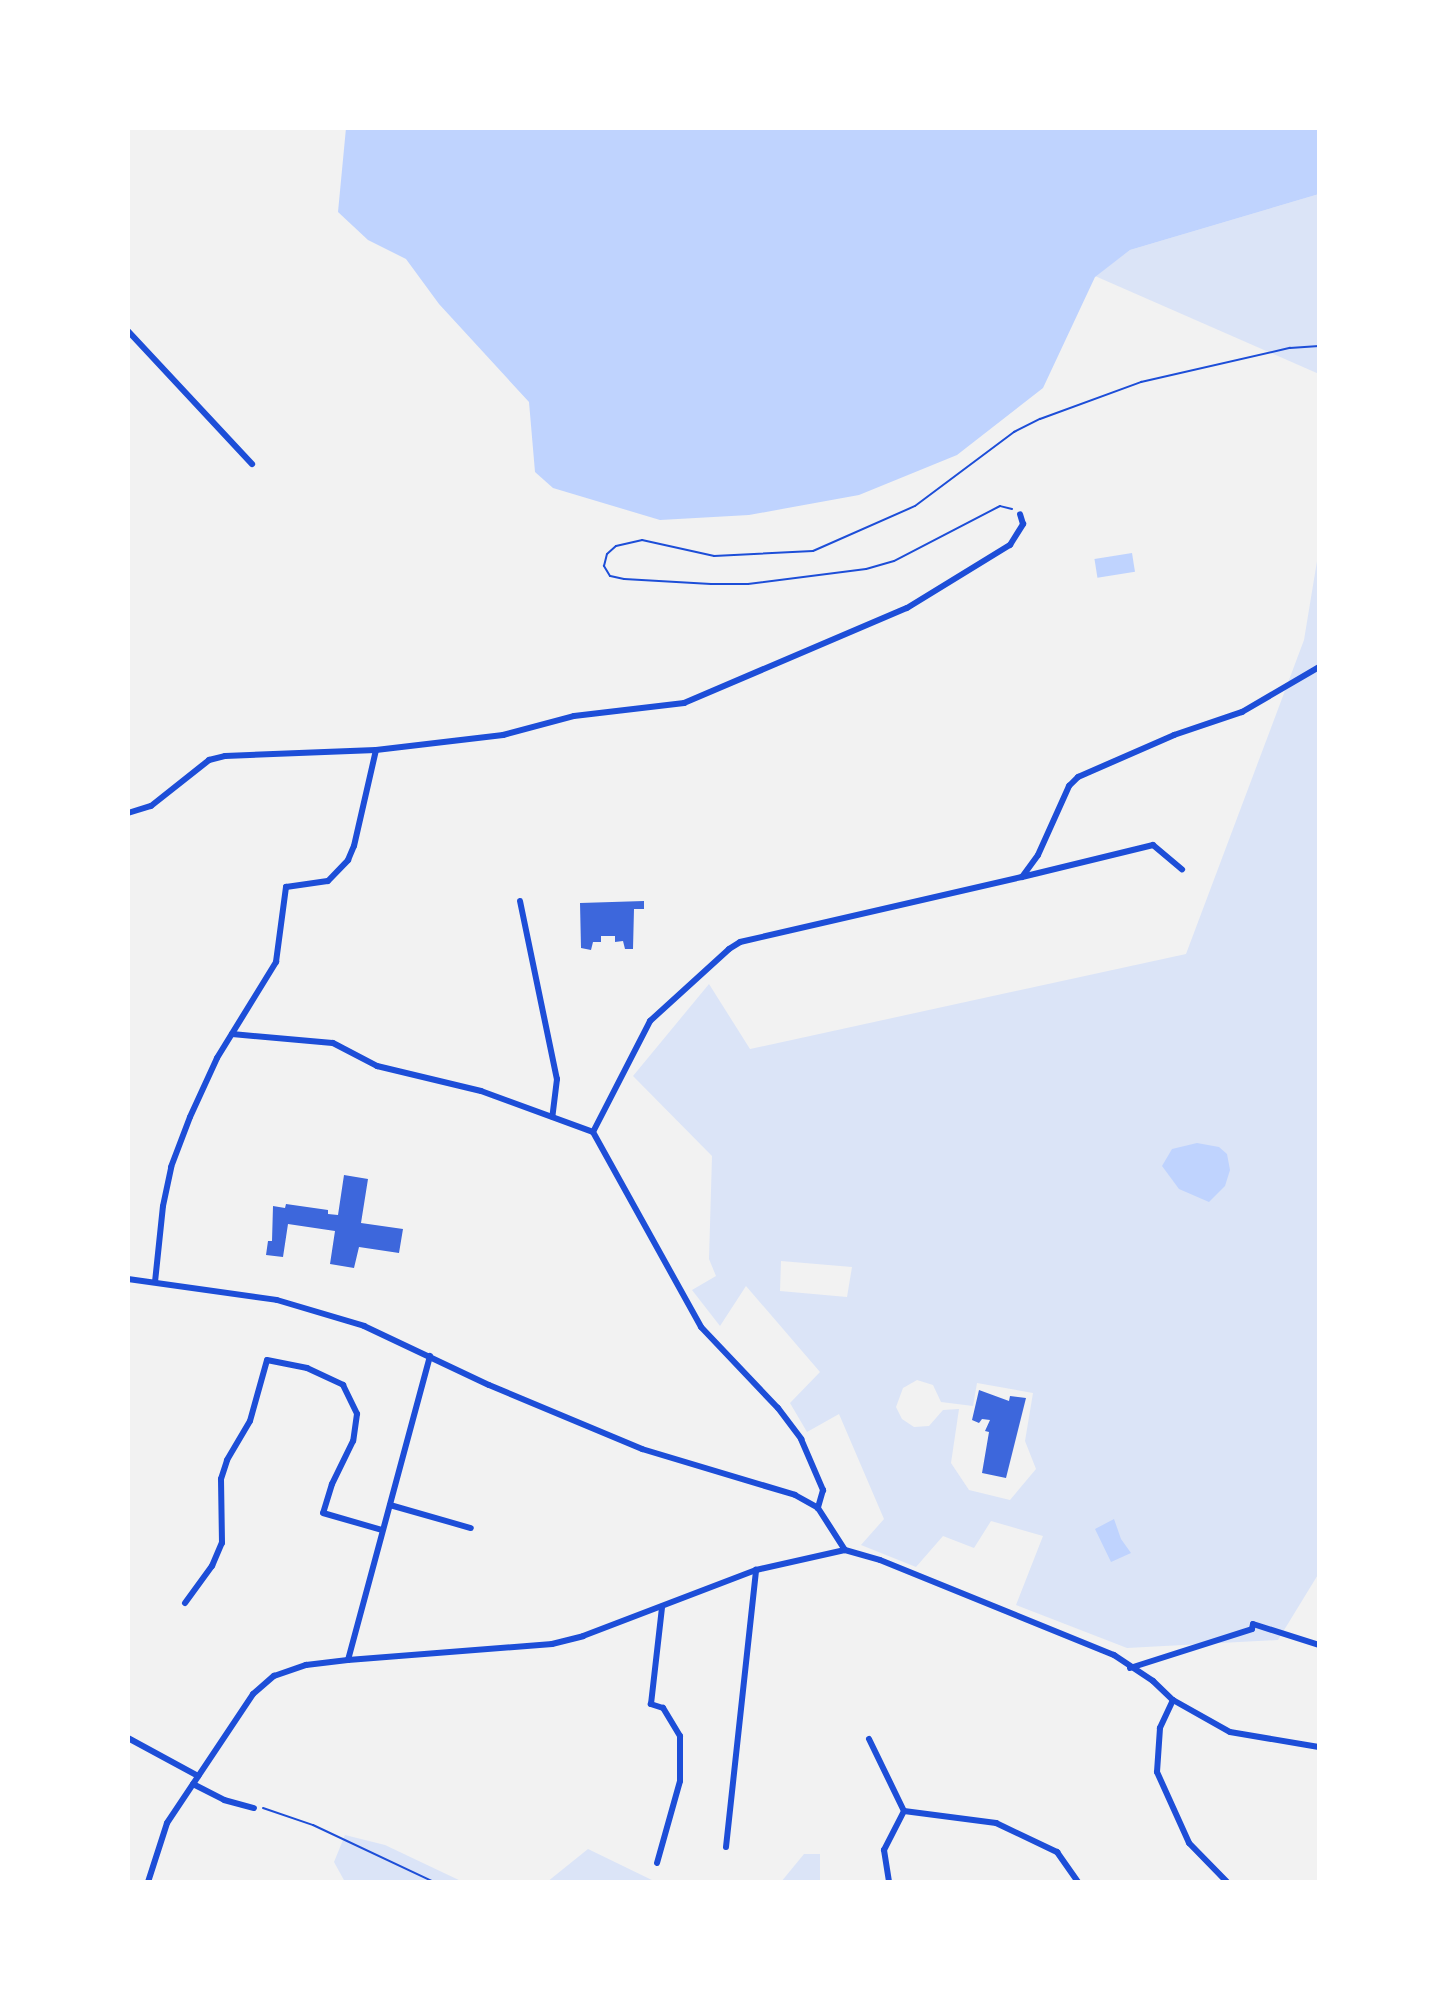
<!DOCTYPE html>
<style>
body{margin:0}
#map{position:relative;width:1447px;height:2010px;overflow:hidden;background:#f2f2f2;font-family:Karla,sans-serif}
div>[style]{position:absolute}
.green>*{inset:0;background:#dbe4f7}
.water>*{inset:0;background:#bfd3fe;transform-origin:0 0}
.building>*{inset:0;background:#3d67dc}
.path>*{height:2px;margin:-1px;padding:0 1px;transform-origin:1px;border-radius:1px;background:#1d4ed8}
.minor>*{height:6px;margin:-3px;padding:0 3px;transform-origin:3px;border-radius:3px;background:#1d4ed8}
span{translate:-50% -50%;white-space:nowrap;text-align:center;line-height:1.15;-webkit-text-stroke:6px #fff;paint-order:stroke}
.frame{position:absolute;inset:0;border:130px solid #fff;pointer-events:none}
</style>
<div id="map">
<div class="green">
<div style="clip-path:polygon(1319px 194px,1319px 374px,1095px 276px,1130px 250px)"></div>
<div style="clip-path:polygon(evenodd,1319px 549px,1319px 1573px,1278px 1640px,1127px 1648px,1016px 1605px,1043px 1536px,991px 1521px,974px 1548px,943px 1536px,916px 1567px,861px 1545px,884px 1519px,839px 1414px,807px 1432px,790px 1403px,820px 1372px,746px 1286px,720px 1326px,692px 1290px,716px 1276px,709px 1259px,712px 1156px,633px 1076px,709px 984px,750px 1049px,1186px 954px,1304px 640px,1319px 549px,781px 1261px,852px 1267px,847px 1297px,780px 1291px,781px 1261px,1319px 549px,917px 1380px,933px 1385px,941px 1402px,973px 1406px,977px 1383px,1033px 1393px,1025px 1441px,1036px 1469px,1010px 1500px,969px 1490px,951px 1463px,959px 1409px,943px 1410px,929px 1426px,914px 1427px,902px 1419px,896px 1407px,903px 1388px,917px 1380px)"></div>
<div style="clip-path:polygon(345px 1835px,385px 1845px,463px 1882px,345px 1882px,334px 1862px)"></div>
<div style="clip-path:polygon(588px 1849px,656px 1882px,547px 1882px)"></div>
<div style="clip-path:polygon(804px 1854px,820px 1854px,820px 1882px,781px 1882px)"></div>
</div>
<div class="water">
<div style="clip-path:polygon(346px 128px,1319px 128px,1319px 194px,1130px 250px,1095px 277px,1043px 388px,957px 455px,859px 495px,749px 515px,660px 520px,553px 488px,535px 472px,529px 402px,439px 304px,406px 259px,368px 240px,338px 212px)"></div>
<div style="left:1132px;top:553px;width:19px;height:38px;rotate:81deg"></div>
<div style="clip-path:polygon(1197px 1143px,1219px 1147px,1227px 1154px,1230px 1170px,1225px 1186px,1209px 1202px,1179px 1189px,1162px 1166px,1172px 1149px)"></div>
<div style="clip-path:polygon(1114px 1519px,1121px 1539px,1131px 1553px,1111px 1562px,1095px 1529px)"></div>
</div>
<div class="building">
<div style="clip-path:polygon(644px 901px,644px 909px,634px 909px,633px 949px,625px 949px,623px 941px,615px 942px,615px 936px,601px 936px,601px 942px,593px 942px,591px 950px,581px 948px,580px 903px)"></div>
<div style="clip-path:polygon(344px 1175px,368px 1179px,361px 1223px,403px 1229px,399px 1253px,359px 1247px,354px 1268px,330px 1264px,335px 1231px,288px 1224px,283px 1257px,266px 1255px,268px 1241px,272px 1241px,273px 1206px,285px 1208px,286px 1204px,328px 1210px,328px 1214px,338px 1215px)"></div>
<div style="clip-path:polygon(979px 1390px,1009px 1401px,1010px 1396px,1026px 1398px,1006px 1478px,982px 1473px,989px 1432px,985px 1431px,990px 1420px,982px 1419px,979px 1423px,972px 1420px)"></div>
</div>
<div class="path">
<div style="left:1012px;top:509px;width:12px;rotate:-166deg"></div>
<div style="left:1000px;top:506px;width:119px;rotate:152.6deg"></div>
<div style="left:894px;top:561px;width:29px;rotate:164deg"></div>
<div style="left:866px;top:569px;width:119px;rotate:172.8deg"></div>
<div style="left:748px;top:584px;width:37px;rotate:180deg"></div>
<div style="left:711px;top:584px;width:87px;rotate:-176.7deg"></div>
<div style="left:624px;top:579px;width:14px;rotate:-168deg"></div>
<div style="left:610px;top:576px;width:12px;rotate:-121deg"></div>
<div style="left:604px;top:566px;width:12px;rotate:-76deg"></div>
<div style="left:607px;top:554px;width:12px;rotate:-42deg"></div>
<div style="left:616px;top:546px;width:27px;rotate:-13deg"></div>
<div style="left:642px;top:540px;width:74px;rotate:12.5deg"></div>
<div style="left:714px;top:556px;width:99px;rotate:-2.9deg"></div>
<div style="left:813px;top:551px;width:111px;rotate:-23.8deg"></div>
<div style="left:915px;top:506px;width:124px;rotate:-36.8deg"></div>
<div style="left:1014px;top:432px;width:29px;rotate:-27deg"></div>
<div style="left:1040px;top:419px;width:108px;rotate:-20.1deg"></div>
<div style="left:1141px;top:382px;width:153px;rotate:-12.9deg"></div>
<div style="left:1290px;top:348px;width:29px;rotate:-4deg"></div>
<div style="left:263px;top:1808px;width:53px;rotate:18.8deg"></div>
<div style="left:313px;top:1825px;width:134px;rotate:25.2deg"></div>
</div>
<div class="minor">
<div style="left:128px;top:331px;width:182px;rotate:47deg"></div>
<div style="left:128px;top:813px;width:24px;rotate:-17deg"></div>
<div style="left:151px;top:806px;width:74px;rotate:-38.4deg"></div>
<div style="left:209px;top:760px;width:16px;rotate:-14deg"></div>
<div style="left:225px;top:756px;width:151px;rotate:-2.3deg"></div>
<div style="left:376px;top:750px;width:128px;rotate:-6.7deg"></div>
<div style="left:503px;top:735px;width:73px;rotate:-15deg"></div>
<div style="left:574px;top:716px;width:111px;rotate:-6.7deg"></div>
<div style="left:684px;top:703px;width:242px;rotate:-23.1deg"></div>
<div style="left:907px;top:608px;width:121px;rotate:-31.5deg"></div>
<div style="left:1010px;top:545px;width:25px;rotate:-58deg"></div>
<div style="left:1023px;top:524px;width:10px;rotate:-107deg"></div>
<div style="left:1022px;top:877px;width:135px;rotate:-13.7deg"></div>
<div style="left:1153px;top:845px;width:38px;rotate:40deg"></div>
<div style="left:520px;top:901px;width:182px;rotate:78.3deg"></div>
<div style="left:557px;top:1079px;width:38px;rotate:97deg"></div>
<div style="left:232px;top:1034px;width:101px;rotate:5.1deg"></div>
<div style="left:333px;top:1043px;width:50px;rotate:27.6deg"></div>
<div style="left:377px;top:1066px;width:107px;rotate:13.5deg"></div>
<div style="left:481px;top:1091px;width:119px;rotate:20.1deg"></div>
<div style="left:593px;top:1132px;width:125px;rotate:-62.8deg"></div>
<div style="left:650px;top:1021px;width:107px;rotate:-42.3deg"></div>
<div style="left:729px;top:949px;width:13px;rotate:-32deg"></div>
<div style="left:740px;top:942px;width:289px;rotate:-13deg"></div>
<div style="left:1022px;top:877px;width:27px;rotate:-54deg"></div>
<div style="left:1038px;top:855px;width:76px;rotate:-65.8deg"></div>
<div style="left:1069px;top:786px;width:13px;rotate:-45deg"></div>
<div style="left:1078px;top:777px;width:105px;rotate:-23.6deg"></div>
<div style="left:1174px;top:735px;width:72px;rotate:-18.7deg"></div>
<div style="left:1242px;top:712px;width:89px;rotate:-30.3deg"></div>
<div style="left:593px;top:1132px;width:223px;rotate:61deg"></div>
<div style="left:701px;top:1327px;width:112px;rotate:46.5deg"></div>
<div style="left:778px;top:1408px;width:39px;rotate:53deg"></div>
<div style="left:801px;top:1439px;width:56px;rotate:66.7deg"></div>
<div style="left:823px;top:1490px;width:19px;rotate:106deg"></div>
<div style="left:128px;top:1279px;width:150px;rotate:8deg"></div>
<div style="left:277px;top:1300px;width:91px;rotate:16.6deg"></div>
<div style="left:364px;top:1326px;width:138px;rotate:25.3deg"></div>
<div style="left:489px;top:1385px;width:166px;rotate:22.7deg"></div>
<div style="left:642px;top:1449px;width:160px;rotate:16.7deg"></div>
<div style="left:795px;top:1495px;width:26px;rotate:29deg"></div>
<div style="left:818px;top:1508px;width:50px;rotate:57.3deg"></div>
<div style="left:155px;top:1282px;width:76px;rotate:-84deg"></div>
<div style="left:163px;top:1206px;width:40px;rotate:-78deg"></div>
<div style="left:171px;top:1167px;width:53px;rotate:-69.2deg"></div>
<div style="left:190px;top:1117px;width:65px;rotate:-65.4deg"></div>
<div style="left:217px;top:1058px;width:113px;rotate:-58.4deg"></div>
<div style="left:276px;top:962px;width:76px;rotate:-82.4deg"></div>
<div style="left:286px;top:887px;width:42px;rotate:-8.1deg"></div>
<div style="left:328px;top:881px;width:29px;rotate:-46deg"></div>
<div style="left:348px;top:860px;width:15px;rotate:-67deg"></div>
<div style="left:354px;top:846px;width:98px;rotate:-77.1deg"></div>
<div style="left:390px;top:1505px;width:84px;rotate:15.9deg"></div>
<div style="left:185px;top:1603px;width:46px;rotate:-53.9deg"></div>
<div style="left:212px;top:1566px;width:25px;rotate:-67deg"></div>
<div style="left:222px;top:1543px;width:64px;rotate:-90.9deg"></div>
<div style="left:221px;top:1479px;width:20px;rotate:-72deg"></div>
<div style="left:227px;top:1460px;width:45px;rotate:-59.5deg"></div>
<div style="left:250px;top:1421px;width:63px;rotate:-74.4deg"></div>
<div style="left:267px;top:1360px;width:41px;rotate:11.3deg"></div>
<div style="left:307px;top:1368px;width:40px;rotate:25deg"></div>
<div style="left:343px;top:1385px;width:32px;rotate:64deg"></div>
<div style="left:357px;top:1414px;width:27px;rotate:98deg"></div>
<div style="left:353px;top:1441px;width:48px;rotate:116deg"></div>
<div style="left:332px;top:1484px;width:30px;rotate:107deg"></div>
<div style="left:323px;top:1513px;width:61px;rotate:16.1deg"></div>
<div style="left:348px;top:1660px;width:315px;rotate:-74.9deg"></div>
<div style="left:1130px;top:1668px;width:128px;rotate:-17.7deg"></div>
<div style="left:1252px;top:1629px;width:5px;rotate:-79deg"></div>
<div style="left:1253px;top:1624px;width:69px;rotate:17.7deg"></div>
<div style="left:1173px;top:1700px;width:31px;rotate:115deg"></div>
<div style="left:1160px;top:1728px;width:44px;rotate:93.9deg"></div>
<div style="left:1157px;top:1772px;width:78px;rotate:65.7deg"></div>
<div style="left:1189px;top:1843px;width:54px;rotate:45.7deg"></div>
<div style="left:128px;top:1738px;width:80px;rotate:28.5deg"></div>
<div style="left:869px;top:1739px;width:80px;rotate:64.1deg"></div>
<div style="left:904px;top:1811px;width:44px;rotate:117.1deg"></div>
<div style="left:884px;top:1850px;width:32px;rotate:81deg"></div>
<div style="left:193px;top:1784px;width:35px;rotate:27deg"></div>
<div style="left:224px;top:1800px;width:31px;rotate:15deg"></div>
<div style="left:904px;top:1811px;width:93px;rotate:7.4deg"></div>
<div style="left:996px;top:1823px;width:68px;rotate:25.4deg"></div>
<div style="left:1057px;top:1852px;width:37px;rotate:55deg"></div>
<div style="left:726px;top:1847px;width:279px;rotate:-83.8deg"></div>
<div style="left:657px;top:1863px;width:85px;rotate:-74.3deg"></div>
<div style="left:680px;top:1781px;width:45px;rotate:-90deg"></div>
<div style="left:680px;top:1736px;width:33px;rotate:-121deg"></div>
<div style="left:663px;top:1708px;width:13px;rotate:-162deg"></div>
<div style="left:651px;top:1704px;width:98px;rotate:-83.5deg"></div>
<div style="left:148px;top:1882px;width:62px;rotate:-72.1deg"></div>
<div style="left:167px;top:1823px;width:155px;rotate:-56.3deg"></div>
<div style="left:253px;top:1694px;width:28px;rotate:-41deg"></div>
<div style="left:274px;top:1676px;width:34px;rotate:-19deg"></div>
<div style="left:306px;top:1665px;width:42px;rotate:-6.8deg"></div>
<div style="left:348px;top:1660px;width:205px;rotate:-4.5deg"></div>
<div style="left:552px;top:1644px;width:32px;rotate:-14deg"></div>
<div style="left:583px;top:1636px;width:185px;rotate:-20.9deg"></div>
<div style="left:756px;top:1570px;width:91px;rotate:-12.7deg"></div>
<div style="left:845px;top:1550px;width:36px;rotate:16deg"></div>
<div style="left:880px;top:1560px;width:253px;rotate:22.1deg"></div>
<div style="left:1114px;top:1655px;width:47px;rotate:33.7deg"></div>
<div style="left:1153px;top:1681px;width:28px;rotate:44deg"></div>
<div style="left:1173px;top:1700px;width:65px;rotate:29.3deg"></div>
<div style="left:1230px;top:1732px;width:90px;rotate:9.6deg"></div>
</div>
<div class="frame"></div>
</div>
